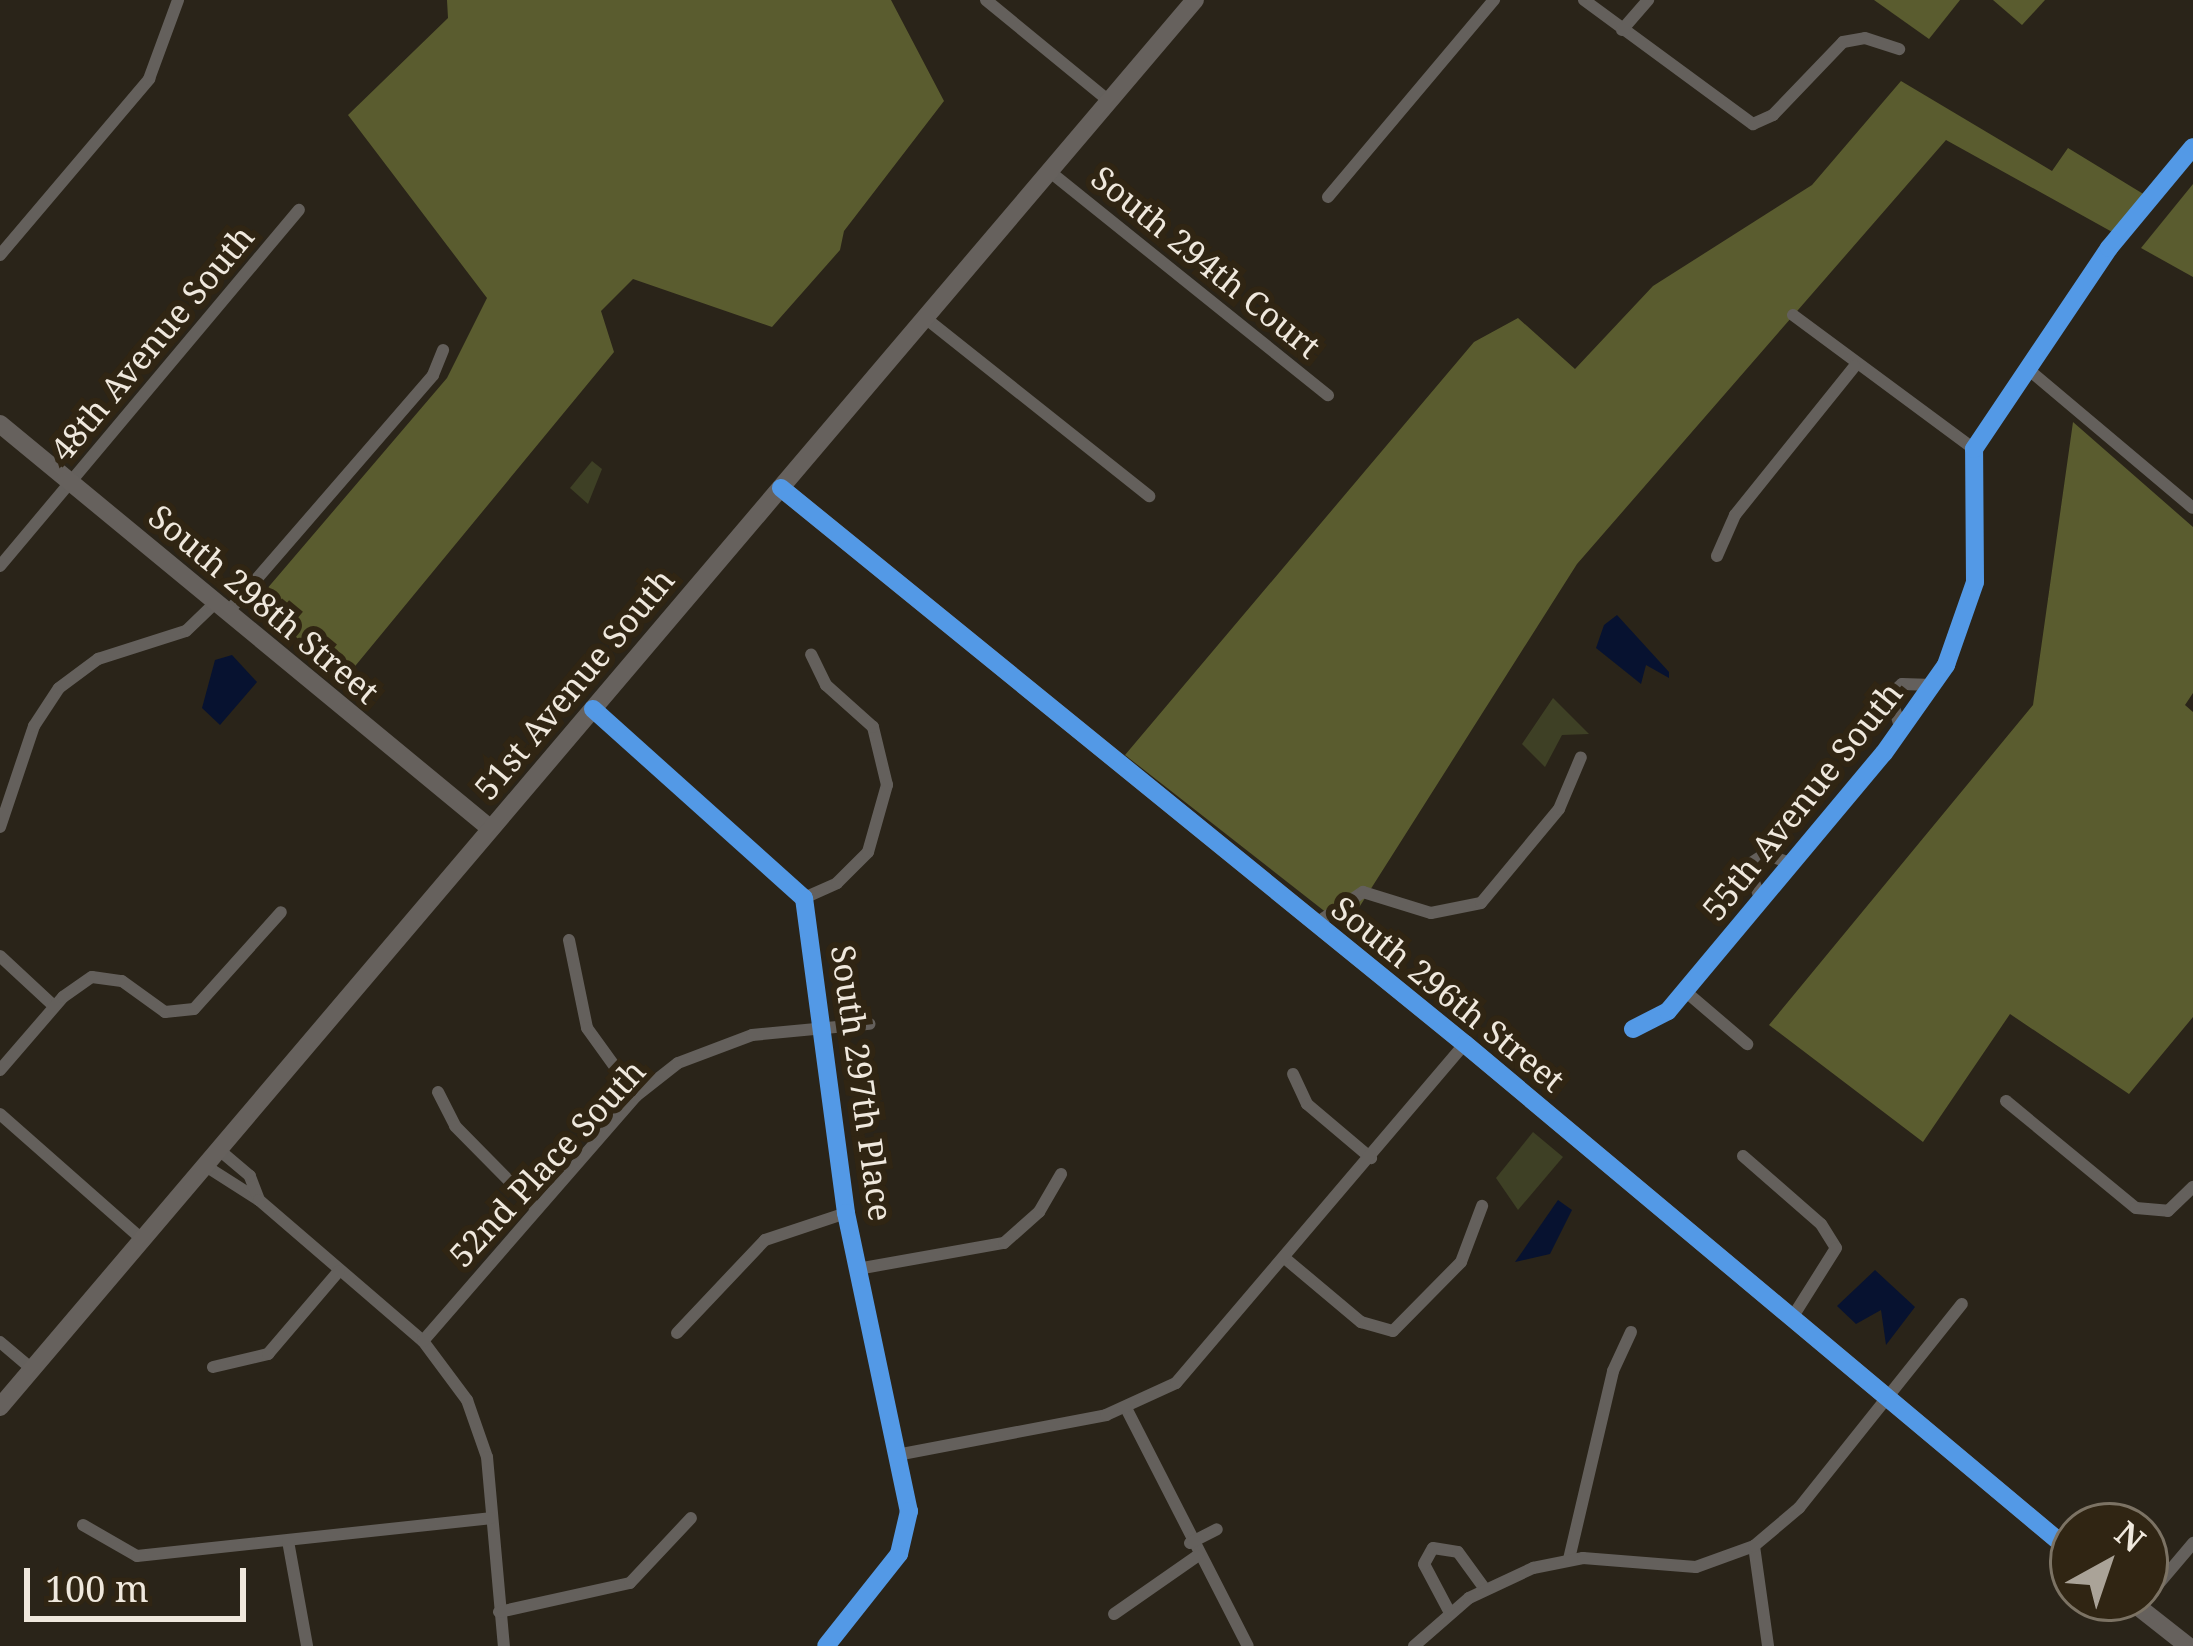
<!DOCTYPE html>
<style>
body{margin:0}
#map{position:relative;width:2193px;height:1646px;overflow:hidden;background:#2a2419;font-family:"Noto Serif",serif}
div>[style]{position:absolute}
.green>*{inset:0;background:#3e4025}
.forest>*{inset:0;background:#5a5c2f}
.water>*{inset:0;background:#071230}
.street>*{height:12px;margin:-6px;padding:0 6px;transform-origin:6px;border-radius:6px;background:#64605c}
.secondary>*{height:18px;margin:-9px;padding:0 9px;transform-origin:9px;border-radius:9px;background:#66615d}
.cycleway>*{height:18px;margin:-9px;padding:0 9px;transform-origin:9px;border-radius:9px;background:#5399e6}
span{translate:-50% -50%;white-space:nowrap;text-align:center;line-height:1.15;-webkit-text-stroke:12px #302513;paint-order:stroke}
.street-label{font-size:33px;color:#efe8dd}
.north{position:absolute;left:2049px;top:1502px;width:120px;height:120px;box-sizing:border-box;background:#302513;border:3px solid #7c7364;border-radius:50%;rotate:40deg;font-size:33px;font-weight:700;line-height:48px;text-align:center;color:#efe8dd}
.north::after{content:'';display:block;margin:auto;width:42px;height:54px;background:#aaa398;clip-path:polygon(50% 0,100% 100%,50% 72%,0 100%)}
.scale{position:absolute;left:24px;top:1568px;width:222px;height:54px;box-sizing:border-box;border:6px solid #efe8dd;border-top:0;padding-left:15px;font-size:36px;line-height:42px;white-space:nowrap;color:#efe8dd;-webkit-text-stroke:9px #302513;paint-order:stroke}
</style>
<div id="map">
<div class="green">
<div style="clip-path:polygon(592px 461px,602px 469px,588px 504px,570px 488px)"></div>
<div style="clip-path:polygon(1553px 698px,1589px 734px,1562px 735px,1545px 767px,1522px 744px)"></div>
<div style="clip-path:polygon(1533px 1132px,1563px 1157px,1518px 1210px,1496px 1178px)"></div>
</div>
<div class="forest">
<div style="clip-path:polygon(447px 0,891px 0,944px 101px,844px 231px,840px 250px,772px 327px,633px 279px,601px 311px,614px 352px,342px 682px,254px 604px,447px 378px,487px 298px,348px 115px,448px 18px)"></div>
<div style="clip-path:polygon(1874px 0,1960px 0,1929px 39px)"></div>
<div style="clip-path:polygon(1993px 0,2045px 0,2022px 25px)"></div>
<div style="clip-path:polygon(1901px 81px,2052px 171px,2068px 148px,2145px 195px,2114px 233px,1946px 140px,1577px 564px,1346px 928px,1125px 755px,1474px 342px,1518px 318px,1575px 369px,1653px 286px,1812px 185px)"></div>
<div style="clip-path:polygon(2193px 184px,2193px 277px,2141px 248px)"></div>
<div style="clip-path:polygon(2073px 422px,2193px 527px,2193px 693px,2185px 705px,2193px 712px,2193px 1017px,2129px 1094px,2010px 1014px,1923px 1142px,1769px 1025px,2033px 705px)"></div>
</div>
<div class="water">
<div style="clip-path:polygon(1617px 615px,1669px 672px,1669px 678px,1646px 665px,1641px 684px,1596px 648px,1604px 625px)"></div>
<div style="clip-path:polygon(232px 655px,257px 682px,220px 725px,202px 708px,215px 660px)"></div>
<div style="clip-path:polygon(1558px 1200px,1572px 1210px,1550px 1254px,1515px 1262px)"></div>
<div style="clip-path:polygon(1875px 1270px,1915px 1307px,1886px 1345px,1881px 1310px,1856px 1324px,1837px 1306px)"></div>
</div>
<div class="street">
<div style="left:986px;top:0;width:159px;rotate:39.4deg"></div>
<div style="left:1584px;top:0;width:210px;rotate:36.3deg"></div>
<div style="left:1753px;top:124px;width:22px;rotate:-24deg"></div>
<div style="left:1773px;top:115px;width:101px;rotate:-46.2deg"></div>
<div style="left:1843px;top:42px;width:22px;rotate:-10deg"></div>
<div style="left:1865px;top:38px;width:36px;rotate:18deg"></div>
<div style="left:1622px;top:30px;width:40px;rotate:-49deg"></div>
<div style="left:1049px;top:171px;width:358px;rotate:38.8deg"></div>
<div style="left:1328px;top:197px;width:258px;rotate:-49.9deg"></div>
<div style="left:0;top:255px;width:231px;rotate:-49.7deg"></div>
<div style="left:149px;top:79px;width:84px;rotate:-69.8deg"></div>
<div style="left:1793px;top:315px;width:225px;rotate:36.5deg"></div>
<div style="left:924px;top:317px;width:288px;rotate:38.5deg"></div>
<div style="left:2029px;top:370px;width:214px;rotate:40.1deg"></div>
<div style="left:1717px;top:556px;width:45px;rotate:-66.3deg"></div>
<div style="left:1735px;top:515px;width:191px;rotate:-51.2deg"></div>
<div style="left:0;top:566px;width:465px;rotate:-50deg"></div>
<div style="left:228px;top:612px;width:313px;rotate:-49.1deg"></div>
<div style="left:433px;top:375px;width:27px;rotate:-68deg"></div>
<div style="left:593px;top:709px;width:283px;rotate:41.9deg"></div>
<div style="left:804px;top:898px;width:318px;rotate:82.4deg"></div>
<div style="left:846px;top:1213px;width:305px;rotate:78.1deg"></div>
<div style="left:909px;top:1511px;width:44px;rotate:103.1deg"></div>
<div style="left:899px;top:1554px;width:117px;rotate:128.4deg"></div>
<div style="left:1901px;top:730px;width:37px;rotate:-107deg"></div>
<div style="left:1890px;top:695px;width:16px;rotate:-43deg"></div>
<div style="left:1902px;top:684px;width:31px;rotate:2deg"></div>
<div style="left:0;top:827px;width:107px;rotate:-71.4deg"></div>
<div style="left:34px;top:726px;width:45px;rotate:-56.7deg"></div>
<div style="left:59px;top:688px;width:49px;rotate:-36.6deg"></div>
<div style="left:98px;top:659px;width:92px;rotate:-17.7deg"></div>
<div style="left:186px;top:631px;width:42px;rotate:-44deg"></div>
<div style="left:804px;top:898px;width:36px;rotate:-24deg"></div>
<div style="left:837px;top:883px;width:44px;rotate:-45deg"></div>
<div style="left:868px;top:852px;width:70px;rotate:-74.2deg"></div>
<div style="left:887px;top:785px;width:60px;rotate:-103.6deg"></div>
<div style="left:873px;top:727px;width:63px;rotate:-138.2deg"></div>
<div style="left:826px;top:685px;width:34px;rotate:-116deg"></div>
<div style="left:1761px;top:901px;width:38px;rotate:-110deg"></div>
<div style="left:1748px;top:865px;width:20px;rotate:-33deg"></div>
<div style="left:1765px;top:854px;width:29px;rotate:20deg"></div>
<div style="left:1315px;top:924px;width:58px;rotate:-33.7deg"></div>
<div style="left:1363px;top:892px;width:71px;rotate:17.2deg"></div>
<div style="left:1431px;top:913px;width:51px;rotate:-11.3deg"></div>
<div style="left:1481px;top:903px;width:122px;rotate:-50.3deg"></div>
<div style="left:1559px;top:809px;width:56px;rotate:-67.1deg"></div>
<div style="left:569px;top:940px;width:90px;rotate:78.4deg"></div>
<div style="left:587px;top:1028px;width:84px;rotate:54.2deg"></div>
<div style="left:0;top:956px;width:74px;rotate:42.8deg"></div>
<div style="left:1685px;top:991px;width:82px;rotate:40.5deg"></div>
<div style="left:1633px;top:1029px;width:39px;rotate:-27deg"></div>
<div style="left:1668px;top:1011px;width:336px;rotate:-50.1deg"></div>
<div style="left:1884px;top:753px;width:108px;rotate:-54.8deg"></div>
<div style="left:1946px;top:665px;width:88px;rotate:-70.7deg"></div>
<div style="left:1975px;top:582px;width:133px;rotate:-90.4deg"></div>
<div style="left:1974px;top:449px;width:242px;rotate:-56.1deg"></div>
<div style="left:2109px;top:248px;width:131px;rotate:-50.3deg"></div>
<div style="left:0;top:1070px;width:96px;rotate:-49.2deg"></div>
<div style="left:63px;top:997px;width:35px;rotate:-35deg"></div>
<div style="left:92px;top:977px;width:30px;rotate:8deg"></div>
<div style="left:122px;top:981px;width:53px;rotate:35.8deg"></div>
<div style="left:165px;top:1012px;width:29px;rotate:-6deg"></div>
<div style="left:194px;top:1009px;width:130px;rotate:-48.1deg"></div>
<div style="left:1293px;top:1074px;width:33px;rotate:65deg"></div>
<div style="left:1307px;top:1104px;width:84px;rotate:40.2deg"></div>
<div style="left:438px;top:1092px;width:38px;rotate:63deg"></div>
<div style="left:455px;top:1126px;width:114px;rotate:45.4deg"></div>
<div style="left:2006px;top:1101px;width:168px;rotate:39.5deg"></div>
<div style="left:2136px;top:1208px;width:32px;rotate:5deg"></div>
<div style="left:2168px;top:1211px;width:35px;rotate:-44deg"></div>
<div style="left:0;top:1114px;width:189px;rotate:41.4deg"></div>
<div style="left:1743px;top:1156px;width:103px;rotate:41.1deg"></div>
<div style="left:1821px;top:1224px;width:28px;rotate:58deg"></div>
<div style="left:1836px;top:1248px;width:83px;rotate:122.2deg"></div>
<div style="left:204px;top:1165px;width:65px;rotate:32.5deg"></div>
<div style="left:259px;top:1200px;width:26px;rotate:-111deg"></div>
<div style="left:250px;top:1176px;width:42px;rotate:-139.8deg"></div>
<div style="left:259px;top:1200px;width:216px;rotate:40.7deg"></div>
<div style="left:423px;top:1341px;width:74px;rotate:53.3deg"></div>
<div style="left:467px;top:1400px;width:60px;rotate:70.7deg"></div>
<div style="left:487px;top:1457px;width:190px;rotate:84.9deg"></div>
<div style="left:1287px;top:1260px;width:97px;rotate:40deg"></div>
<div style="left:1361px;top:1322px;width:33px;rotate:16deg"></div>
<div style="left:1393px;top:1331px;width:97px;rotate:-45.4deg"></div>
<div style="left:1461px;top:1262px;width:60px;rotate:-69.4deg"></div>
<div style="left:863px;top:1268px;width:143px;rotate:-10.1deg"></div>
<div style="left:1004px;top:1243px;width:47px;rotate:-41.5deg"></div>
<div style="left:1039px;top:1212px;width:44px;rotate:-59.9deg"></div>
<div style="left:677px;top:1333px;width:128px;rotate:-46.6deg"></div>
<div style="left:765px;top:1240px;width:85px;rotate:-18.4deg"></div>
<div style="left:423px;top:1341px;width:325px;rotate:-49deg"></div>
<div style="left:636px;top:1096px;width:53px;rotate:-38.2deg"></div>
<div style="left:678px;top:1063px;width:79px;rotate:-20.7deg"></div>
<div style="left:752px;top:1035px;width:118px;rotate:-5.4deg"></div>
<div style="left:0;top:1342px;width:42px;rotate:40.2deg"></div>
<div style="left:213px;top:1367px;width:57px;rotate:-13.3deg"></div>
<div style="left:268px;top:1354px;width:109px;rotate:-49.5deg"></div>
<div style="left:1126px;top:1408px;width:267px;rotate:62.9deg"></div>
<div style="left:902px;top:1454px;width:208px;rotate:-10.8deg"></div>
<div style="left:1106px;top:1415px;width:77px;rotate:-24.6deg"></div>
<div style="left:1176px;top:1383px;width:445px;rotate:-49.6deg"></div>
<div style="left:83px;top:1525px;width:62px;rotate:29.9deg"></div>
<div style="left:137px;top:1556px;width:355px;rotate:-6.1deg"></div>
<div style="left:288px;top:1541px;width:107px;rotate:79.7deg"></div>
<div style="left:1190px;top:1543px;width:30px;rotate:-27deg"></div>
<div style="left:1754px;top:1546px;width:101px;rotate:82deg"></div>
<div style="left:1569px;top:1559px;width:193px;rotate:-76.8deg"></div>
<div style="left:1613px;top:1371px;width:43px;rotate:-65.2deg"></div>
<div style="left:2139px;top:1607px;width:84px;rotate:-49.8deg"></div>
<div style="left:499px;top:1612px;width:134px;rotate:-12.5deg"></div>
<div style="left:630px;top:1583px;width:89px;rotate:-46.8deg"></div>
<div style="left:1450px;top:1613px;width:55px;rotate:-118deg"></div>
<div style="left:1424px;top:1564px;width:18px;rotate:-61deg"></div>
<div style="left:1433px;top:1548px;width:25px;rotate:9deg"></div>
<div style="left:1458px;top:1552px;width:46px;rotate:53.9deg"></div>
<div style="left:1114px;top:1614px;width:101px;rotate:-34.9deg"></div>
<div style="left:1414px;top:1646px;width:73px;rotate:-41.1deg"></div>
<div style="left:1469px;top:1598px;width:71px;rotate:-25.1deg"></div>
<div style="left:1533px;top:1568px;width:51px;rotate:-11.3deg"></div>
<div style="left:1583px;top:1558px;width:113px;rotate:4.6deg"></div>
<div style="left:1696px;top:1567px;width:62px;rotate:-19.9deg"></div>
<div style="left:1754px;top:1546px;width:59px;rotate:-40.2deg"></div>
<div style="left:1799px;top:1508px;width:261px;rotate:-51.4deg"></div>
</div>
<div class="secondary">
<div style="left:0;top:424px;width:636px;rotate:39.52deg"></div>
<div style="left:781px;top:488px;width:881px;rotate:39.11deg"></div>
<div style="left:1465px;top:1044px;width:793px;rotate:39.94deg"></div>
<div style="left:0;top:1407px;width:1846px;rotate:-49.66deg"></div>
<div style="left:2127px;top:1598px;width:78px;rotate:38.2deg"></div>
</div>
<div class="cycleway">
<div style="left:781px;top:488px;width:881px;rotate:39.11deg"></div>
<div style="left:1465px;top:1044px;width:793px;rotate:39.94deg"></div>
<div style="left:593px;top:709px;width:283px;rotate:41.9deg"></div>
<div style="left:804px;top:898px;width:318px;rotate:82.4deg"></div>
<div style="left:846px;top:1213px;width:305px;rotate:78.1deg"></div>
<div style="left:909px;top:1511px;width:44px;rotate:103.1deg"></div>
<div style="left:899px;top:1554px;width:117px;rotate:128.4deg"></div>
<div style="left:1633px;top:1029px;width:39px;rotate:-27deg"></div>
<div style="left:1668px;top:1011px;width:336px;rotate:-50.1deg"></div>
<div style="left:1884px;top:753px;width:108px;rotate:-54.8deg"></div>
<div style="left:1946px;top:665px;width:88px;rotate:-70.7deg"></div>
<div style="left:1975px;top:582px;width:133px;rotate:-90.4deg"></div>
<div style="left:1974px;top:449px;width:242px;rotate:-56.1deg"></div>
<div style="left:2109px;top:248px;width:131px;rotate:-50.3deg"></div>
</div>
<div class="street-label">
<span style="left:1206px;top:262px;rotate:39deg">South 294th Court</span>
<span style="left:152px;top:343px;rotate:-50deg">48th Avenue South</span>
<span style="left:264px;top:604px;rotate:40deg">South 298th Street</span>
<span style="left:574px;top:684px;rotate:-50deg">51st Avenue South</span>
<span style="left:1802px;top:801px;rotate:-51deg">55th Avenue South</span>
<span style="left:1448px;top:994px;rotate:39deg">South 296th Street</span>
<span style="left:862px;top:1083px;rotate:82deg">South 297th Place</span>
<span style="left:547px;top:1163px;rotate:-47deg">52nd Place South</span>
</div>
<div class="north">N</div>
<div class="scale">100 m</div>
</div>
